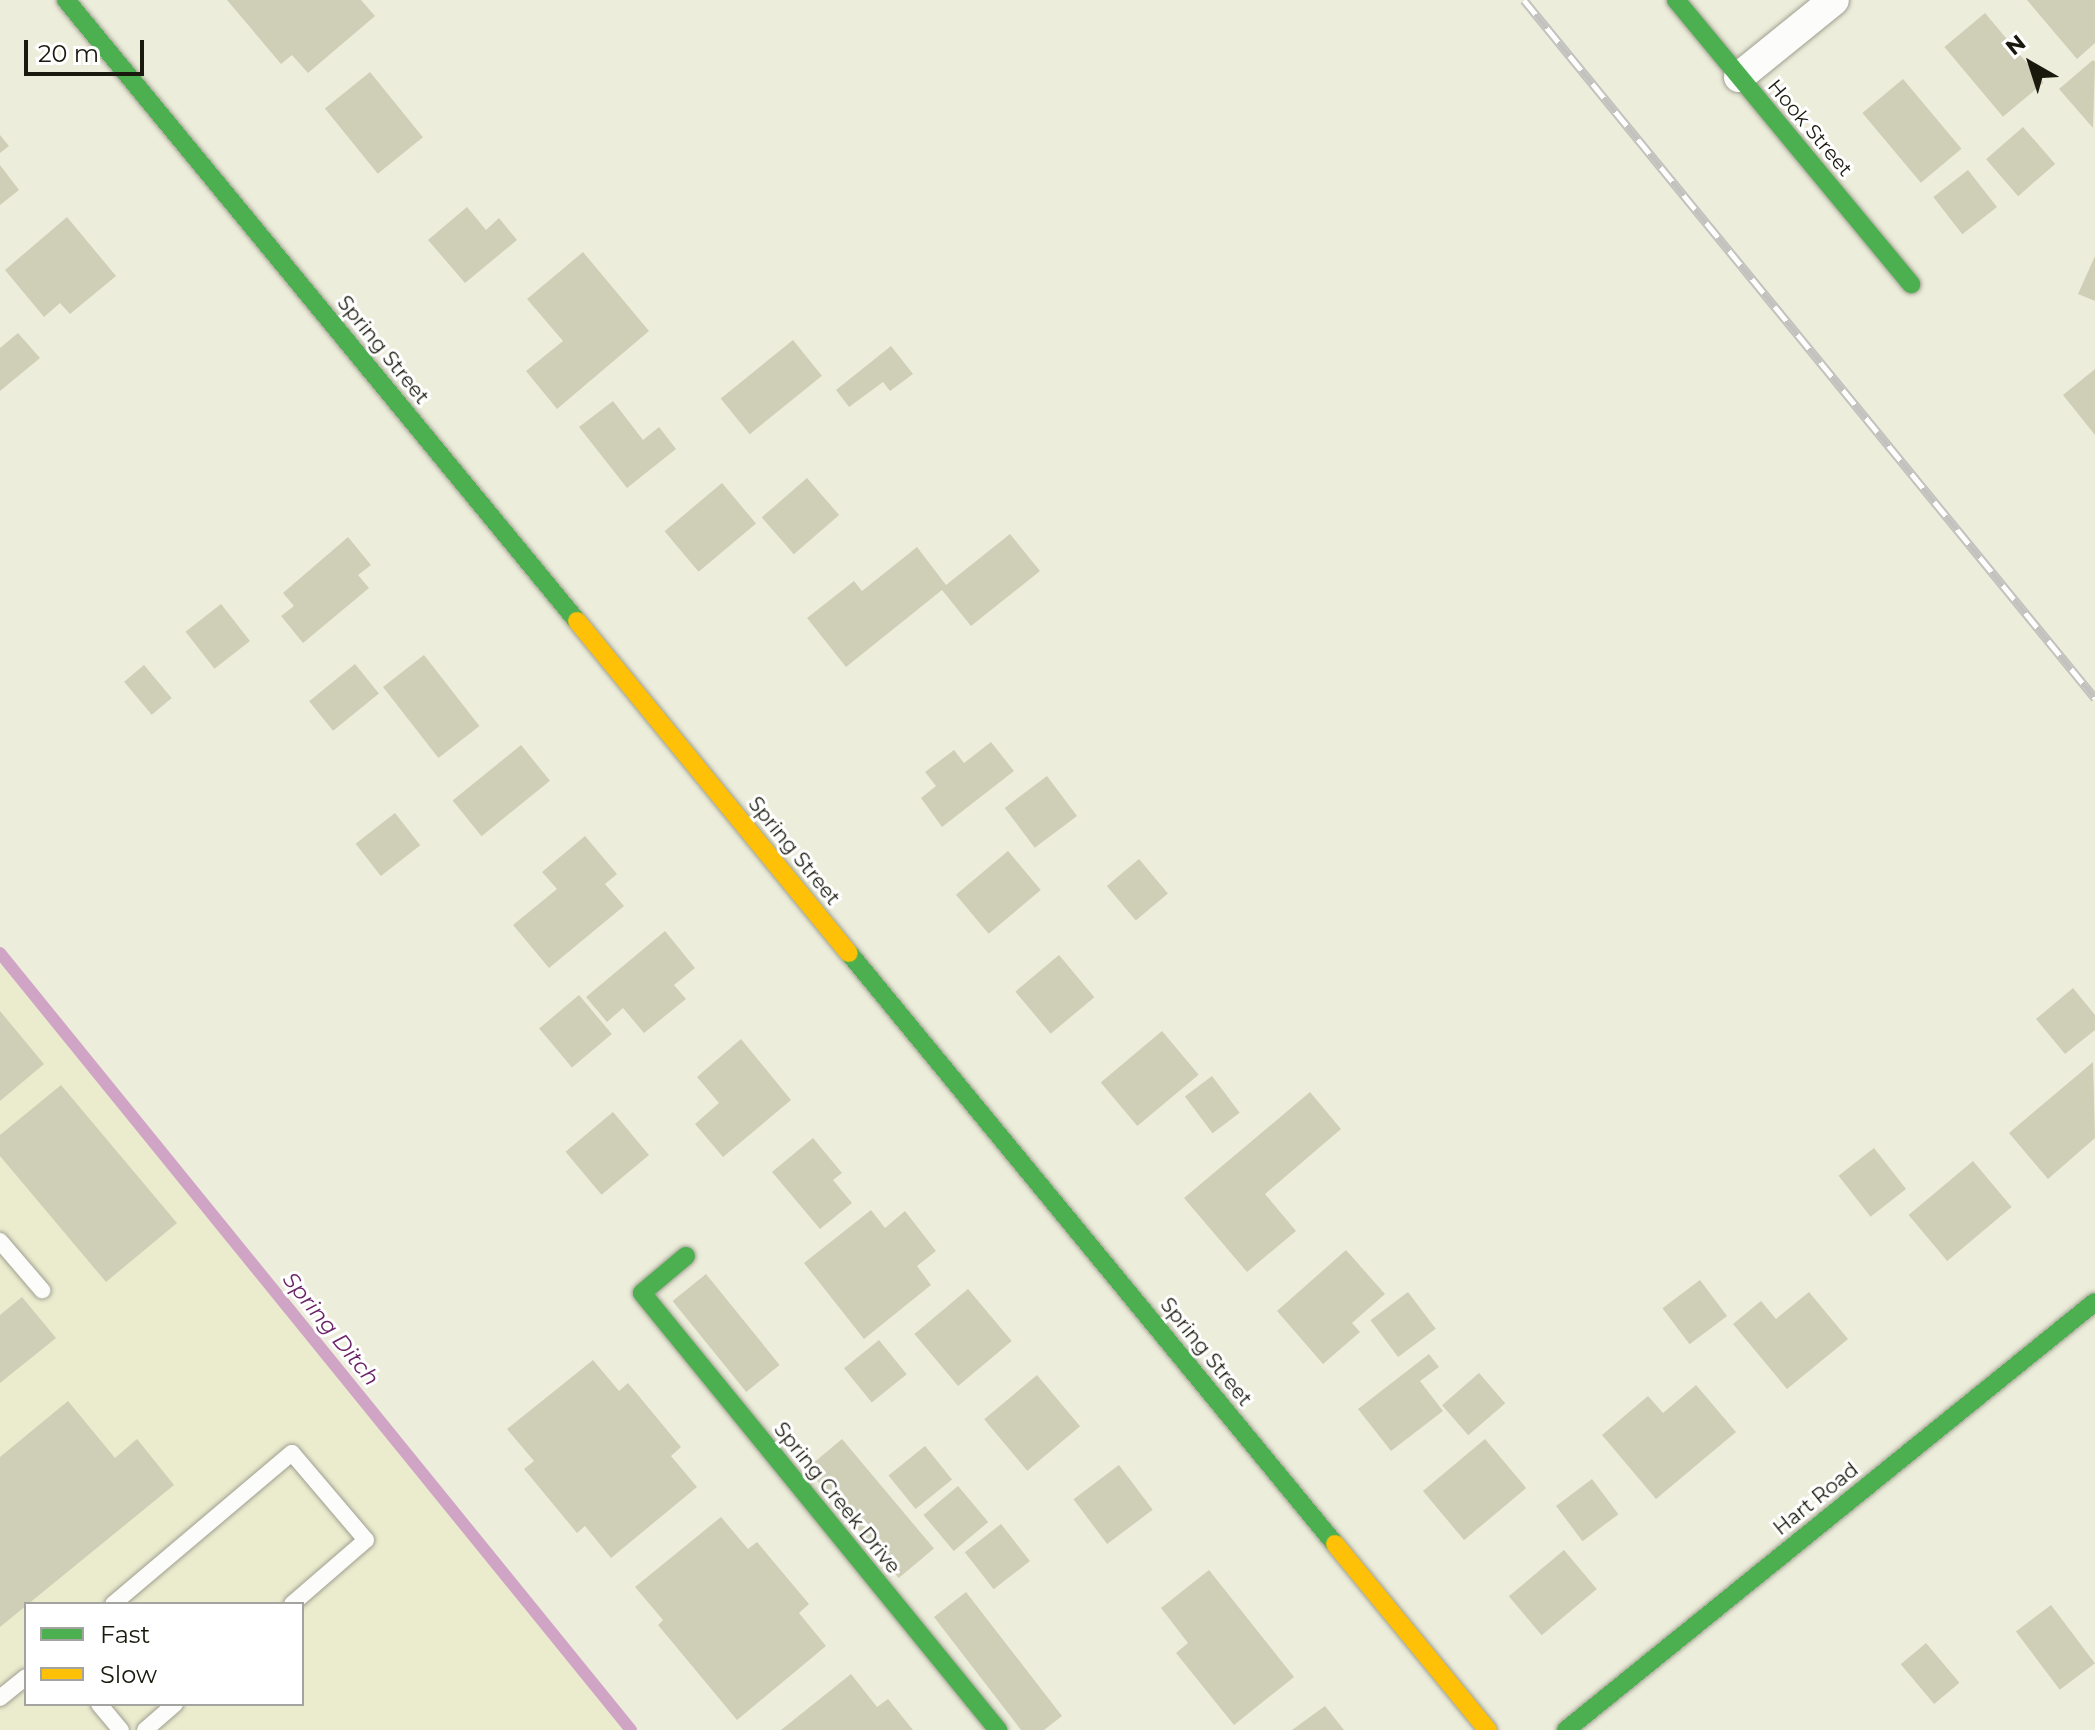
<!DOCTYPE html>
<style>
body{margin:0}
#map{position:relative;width:2095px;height:1730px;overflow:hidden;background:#ededdb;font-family:Montserrat,sans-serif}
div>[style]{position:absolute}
.built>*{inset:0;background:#ebebce}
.stream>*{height:12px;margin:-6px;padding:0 6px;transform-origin:6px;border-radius:6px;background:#cfa4c5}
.building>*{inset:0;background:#cfcfb7;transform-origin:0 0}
.roads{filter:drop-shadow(0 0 2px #9f9f91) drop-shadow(0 0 2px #9f9f91)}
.lane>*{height:16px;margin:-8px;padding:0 8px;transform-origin:8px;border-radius:8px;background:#fcfcfa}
.street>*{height:30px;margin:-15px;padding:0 15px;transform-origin:15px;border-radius:15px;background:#fcfcfa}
.fast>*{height:18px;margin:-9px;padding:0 9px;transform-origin:9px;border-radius:9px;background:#4caf50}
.slow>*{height:18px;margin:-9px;padding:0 9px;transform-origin:9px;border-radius:9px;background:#ffc107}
.rail>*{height:9px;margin-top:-4.5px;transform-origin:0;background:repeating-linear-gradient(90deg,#fff 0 18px,#c2c2be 0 36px);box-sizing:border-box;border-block:2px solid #c2c2be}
span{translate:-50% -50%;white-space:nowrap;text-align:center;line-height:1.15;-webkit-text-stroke:6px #fff;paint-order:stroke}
.street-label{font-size:20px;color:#19190e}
.water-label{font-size:22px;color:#6b2468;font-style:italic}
.legend{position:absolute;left:24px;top:1602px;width:280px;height:104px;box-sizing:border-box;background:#fff;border:2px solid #a3a39f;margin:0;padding:10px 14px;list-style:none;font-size:24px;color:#19190e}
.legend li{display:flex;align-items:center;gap:16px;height:40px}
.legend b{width:40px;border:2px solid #a3a39f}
.north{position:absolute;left:1991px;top:24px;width:80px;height:80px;-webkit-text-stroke:6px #fff;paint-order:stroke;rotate:321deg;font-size:22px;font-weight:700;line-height:32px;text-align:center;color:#19190e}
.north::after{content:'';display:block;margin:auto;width:28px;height:36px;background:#19190e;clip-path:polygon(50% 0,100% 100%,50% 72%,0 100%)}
.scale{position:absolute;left:24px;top:40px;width:120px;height:36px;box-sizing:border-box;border:4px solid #19190e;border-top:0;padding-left:10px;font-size:24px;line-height:28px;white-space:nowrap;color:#19190e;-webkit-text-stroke:6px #fff;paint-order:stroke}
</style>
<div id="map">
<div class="built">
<div style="clip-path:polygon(evenodd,0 955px,458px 1525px,627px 1730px,0 1730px,0 955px,26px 1604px,302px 1604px,302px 1704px,26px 1704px,26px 1604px)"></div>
</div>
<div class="stream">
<div style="left:0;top:953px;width:1001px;rotate:50.92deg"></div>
</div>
<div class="building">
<div style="clip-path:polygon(227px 0,361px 0,375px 16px,308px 73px,292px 55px,281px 64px)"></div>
<div style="clip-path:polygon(2027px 0,2095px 0,2095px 43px,2077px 59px)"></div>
<div style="left:1985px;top:13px;width:91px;height:53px;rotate:50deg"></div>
<div style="clip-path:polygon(2093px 60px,2095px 62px,2093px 128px,2059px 89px)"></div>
<div style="left:370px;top:72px;width:84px;height:58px;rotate:51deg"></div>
<div style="left:1903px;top:79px;width:91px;height:53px;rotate:50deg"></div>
<div style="left:2023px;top:127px;width:49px;height:49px;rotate:49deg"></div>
<div style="clip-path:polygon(0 135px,9px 146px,0 153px)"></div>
<div style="clip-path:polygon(0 165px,19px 190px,0 205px)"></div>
<div style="left:1968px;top:170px;width:47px;height:44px;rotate:52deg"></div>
<div style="clip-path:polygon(467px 207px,486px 230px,499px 218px,517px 240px,465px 283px,428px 240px)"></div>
<div style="clip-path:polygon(67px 217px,116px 276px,70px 314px,60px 303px,44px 317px,5px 270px)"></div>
<div style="clip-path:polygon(583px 252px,649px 331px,557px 409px,526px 371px,563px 341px,527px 299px)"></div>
<div style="clip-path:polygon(2095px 256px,2095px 301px,2078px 294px)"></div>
<div style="clip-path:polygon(18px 333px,40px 358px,0 391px,0 348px)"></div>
<div style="left:793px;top:340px;width:46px;height:93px;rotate:51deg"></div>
<div style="clip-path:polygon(891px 346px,913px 374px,890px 391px,883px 382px,849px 407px,836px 390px)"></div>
<div style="clip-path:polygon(2095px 369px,2095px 435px,2063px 395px)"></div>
<div style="clip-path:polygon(613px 401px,643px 440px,659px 427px,676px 449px,627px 488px,579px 427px)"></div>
<div style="left:807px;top:478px;width:49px;height:60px;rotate:49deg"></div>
<div style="left:722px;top:483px;width:53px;height:75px;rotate:50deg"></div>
<div style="clip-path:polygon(1010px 534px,1040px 571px,971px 626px,942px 590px,846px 667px,807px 618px,854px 581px,862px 591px,917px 547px,946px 585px)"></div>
<div style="clip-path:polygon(348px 537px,371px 565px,358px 575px,369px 588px,303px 643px,281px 616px,294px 606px,283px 593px)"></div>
<div style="left:221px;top:604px;width:47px;height:45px;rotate:52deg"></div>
<div style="left:424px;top:655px;width:90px;height:52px;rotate:52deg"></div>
<div style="left:355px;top:664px;width:38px;height:59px;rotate:51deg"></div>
<div style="left:144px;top:665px;width:43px;height:26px;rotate:50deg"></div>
<div style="clip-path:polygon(991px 742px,1014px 771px,942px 827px,921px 798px,936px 786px,925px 772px,954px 750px,964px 763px)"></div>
<div style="left:521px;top:745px;width:46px;height:88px;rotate:51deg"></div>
<div style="left:1047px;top:776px;width:50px;height:53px;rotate:53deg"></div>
<div style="left:395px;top:813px;width:41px;height:50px;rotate:52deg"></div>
<div style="clip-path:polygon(585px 836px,617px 874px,605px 884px,624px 906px,549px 968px,513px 925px,557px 889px,542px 872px)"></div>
<div style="left:1008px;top:851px;width:51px;height:68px;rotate:50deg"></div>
<div style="left:1139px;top:859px;width:45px;height:42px;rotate:50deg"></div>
<div style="clip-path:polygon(665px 931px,695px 968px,674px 985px,686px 999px,644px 1033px,623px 1008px,607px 1022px,586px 997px)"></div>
<div style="left:1059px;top:955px;width:55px;height:57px;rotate:50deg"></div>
<div style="clip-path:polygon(2073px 988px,2095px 1015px,2095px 1030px,2065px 1054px,2036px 1019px)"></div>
<div style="left:579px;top:995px;width:51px;height:52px;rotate:50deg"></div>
<div style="clip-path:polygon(0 1011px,44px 1064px,0 1101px)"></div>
<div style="left:1162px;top:1031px;width:57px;height:80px;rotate:50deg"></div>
<div style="clip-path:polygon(741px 1039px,791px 1100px,723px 1157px,695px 1124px,719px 1103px,697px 1077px)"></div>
<div style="clip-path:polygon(2093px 1062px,2095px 1138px,2048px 1179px,2009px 1133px)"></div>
<div style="left:1212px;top:1076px;width:46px;height:34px;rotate:53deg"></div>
<div style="clip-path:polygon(61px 1085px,177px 1223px,106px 1282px,0 1156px,0 1135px)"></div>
<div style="clip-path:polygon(1310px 1092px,1341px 1129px,1265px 1194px,1296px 1231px,1247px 1272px,1184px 1198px)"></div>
<div style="left:613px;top:1112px;width:56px;height:62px;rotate:50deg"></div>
<div style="clip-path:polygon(813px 1138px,842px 1173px,833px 1180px,852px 1203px,820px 1229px,772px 1172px)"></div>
<div style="left:1874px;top:1148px;width:52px;height:45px;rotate:52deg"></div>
<div style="left:1973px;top:1161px;width:60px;height:84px;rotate:50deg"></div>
<div style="clip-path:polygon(871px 1210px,885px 1228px,905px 1211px,936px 1251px,917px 1266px,931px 1285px,864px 1339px,804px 1263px)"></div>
<div style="clip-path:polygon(1346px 1250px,1385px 1294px,1352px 1323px,1360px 1332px,1323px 1364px,1277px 1311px)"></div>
<div style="left:706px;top:1274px;width:117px;height:43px;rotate:51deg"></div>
<div style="left:1700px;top:1280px;width:45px;height:47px;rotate:53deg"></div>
<div style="left:968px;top:1289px;width:68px;height:70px;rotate:50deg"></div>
<div style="left:1408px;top:1292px;width:46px;height:47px;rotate:53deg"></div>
<div style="clip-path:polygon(1809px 1292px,1848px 1339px,1787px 1389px,1733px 1324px,1761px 1301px,1776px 1319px)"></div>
<div style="clip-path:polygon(22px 1297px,56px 1338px,0 1383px,0 1315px)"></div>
<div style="left:879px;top:1340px;width:44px;height:45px;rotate:51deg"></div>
<div style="clip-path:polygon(1429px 1354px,1439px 1367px,1420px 1381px,1443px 1411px,1391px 1451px,1358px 1409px)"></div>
<div style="clip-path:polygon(593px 1360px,619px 1391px,628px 1383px,681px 1447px,671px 1456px,697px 1487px,611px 1558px,585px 1526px,577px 1533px,524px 1469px,534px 1461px,507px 1429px)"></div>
<div style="left:1479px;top:1373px;width:40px;height:49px;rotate:49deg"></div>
<div style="left:1037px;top:1375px;width:67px;height:69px;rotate:50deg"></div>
<div style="clip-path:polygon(1696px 1385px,1736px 1432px,1656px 1499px,1602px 1435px,1648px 1396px,1663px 1413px)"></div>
<div style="clip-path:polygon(68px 1401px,115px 1458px,137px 1439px,174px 1485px,0 1627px,0 1457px)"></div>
<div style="left:842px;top:1439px;width:143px;height:46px;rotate:50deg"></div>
<div style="left:1485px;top:1439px;width:64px;height:81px;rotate:50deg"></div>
<div style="left:925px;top:1446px;width:43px;height:47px;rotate:51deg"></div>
<div style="left:1119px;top:1465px;width:56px;height:57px;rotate:53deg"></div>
<div style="left:1592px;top:1479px;width:44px;height:45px;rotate:53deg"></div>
<div style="left:958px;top:1486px;width:47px;height:45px;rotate:50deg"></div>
<div style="clip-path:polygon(721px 1517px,748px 1549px,757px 1542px,809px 1604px,799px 1613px,826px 1646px,737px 1720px,658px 1625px,663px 1620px,635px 1587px)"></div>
<div style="left:1001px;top:1524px;width:47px;height:46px;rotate:52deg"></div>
<div style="left:1564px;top:1550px;width:51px;height:72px;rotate:50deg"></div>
<div style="clip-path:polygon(1209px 1570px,1294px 1677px,1234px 1725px,1176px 1653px,1188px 1643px,1161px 1608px)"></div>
<div style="clip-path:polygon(966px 1592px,1062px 1716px,1044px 1730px,1021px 1730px,934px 1617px)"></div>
<div style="left:2051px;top:1605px;width:73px;height:44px;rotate:53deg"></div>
<div style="left:1926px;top:1643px;width:52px;height:33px;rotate:50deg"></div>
<div style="clip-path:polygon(851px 1674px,877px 1707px,888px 1699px,913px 1730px,781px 1730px)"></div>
<div style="clip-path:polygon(1325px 1706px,1344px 1730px,1292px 1730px)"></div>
</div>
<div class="roads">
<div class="lane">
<div style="left:0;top:1241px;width:65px;rotate:49.4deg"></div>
<div style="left:113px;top:1604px;width:234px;rotate:-40.2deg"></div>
<div style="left:292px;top:1453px;width:114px;rotate:49.6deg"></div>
<div style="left:366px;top:1540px;width:98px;rotate:139.1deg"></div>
<div style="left:0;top:1698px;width:33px;rotate:-39deg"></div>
<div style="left:99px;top:1704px;width:34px;rotate:50deg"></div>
<div style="left:145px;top:1730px;width:40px;rotate:-41deg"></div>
</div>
<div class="street">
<div style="left:1739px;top:77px;width:122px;rotate:-39deg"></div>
</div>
<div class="fast">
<div style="left:66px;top:0;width:804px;rotate:50.55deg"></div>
<div style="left:1676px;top:0;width:369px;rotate:50.4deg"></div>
<div style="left:849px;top:953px;width:765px;rotate:50.57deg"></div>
<div style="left:686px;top:1256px;width:57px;rotate:139.9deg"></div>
<div style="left:642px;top:1293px;width:564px;rotate:50.83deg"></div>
<div style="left:1566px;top:1730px;width:680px;rotate:-38.98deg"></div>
</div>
<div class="slow">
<div style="left:577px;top:621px;width:429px;rotate:50.7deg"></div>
<div style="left:1335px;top:1544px;width:241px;rotate:50.6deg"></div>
</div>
</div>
<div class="rail">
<div style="left:1524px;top:0;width:902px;rotate:50.72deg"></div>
</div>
<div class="street-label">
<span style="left:1810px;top:128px;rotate:50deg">Hook Street</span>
<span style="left:383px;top:350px;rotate:51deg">Spring Street</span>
<span style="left:794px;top:851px;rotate:51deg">Spring Street</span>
<span style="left:1206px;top:1352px;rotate:51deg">Spring Street</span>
<span style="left:837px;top:1498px;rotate:51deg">Spring Creek Drive</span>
<span style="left:1816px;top:1499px;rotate:-39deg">Hart Road</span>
</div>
<div class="water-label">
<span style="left:331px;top:1329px;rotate:51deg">Spring Ditch</span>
</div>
<ul class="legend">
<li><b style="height:10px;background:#4caf50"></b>Fast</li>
<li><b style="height:10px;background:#ffc107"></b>Slow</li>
</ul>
<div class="north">N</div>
<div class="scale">20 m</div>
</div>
